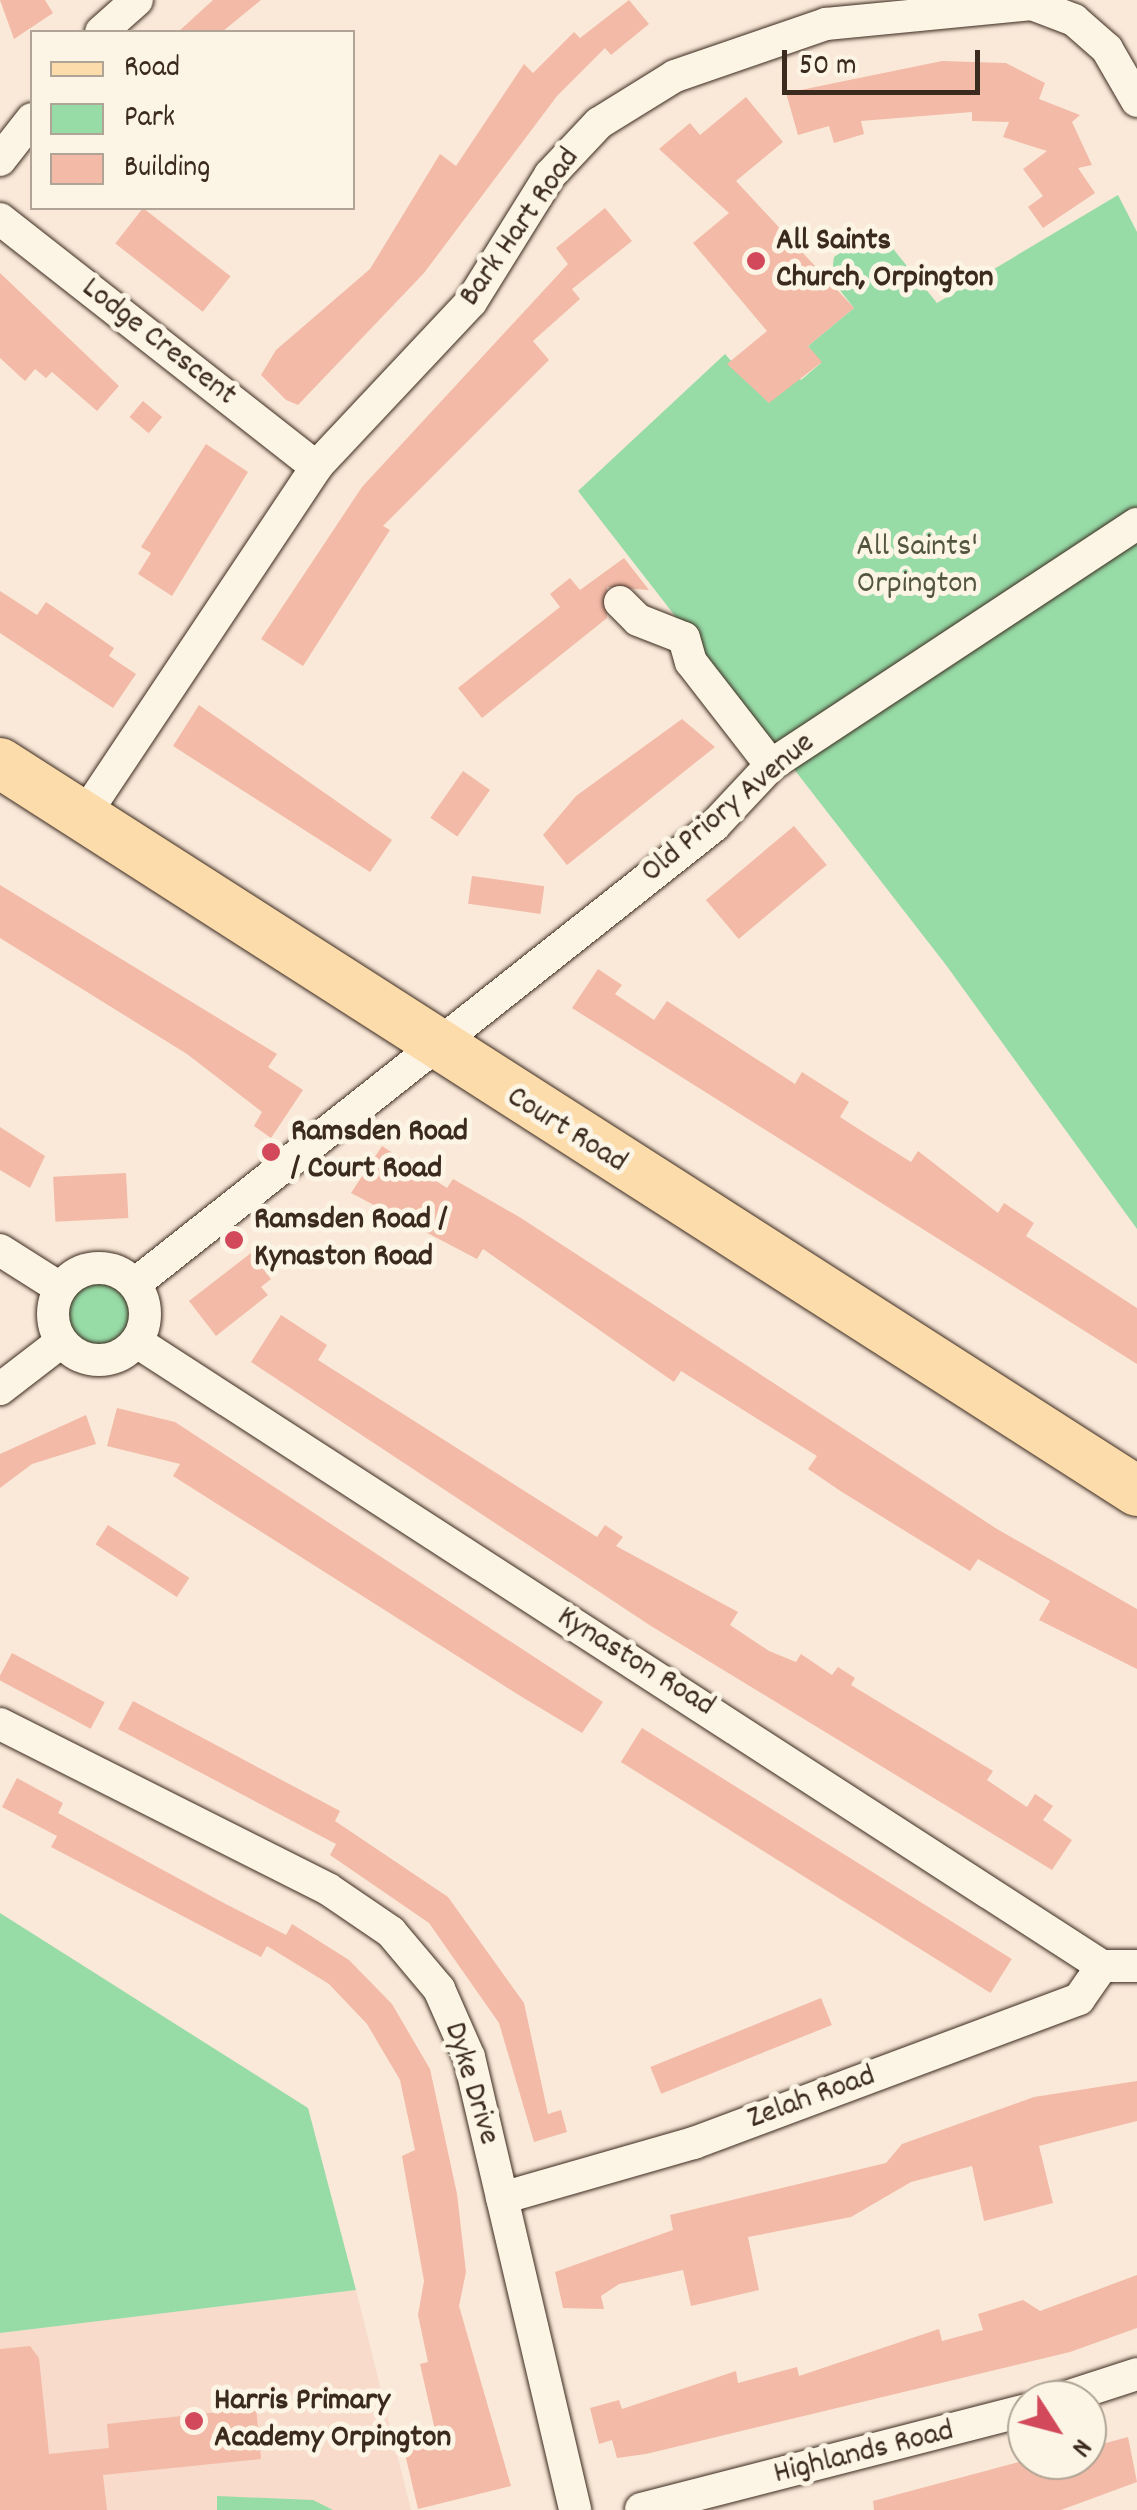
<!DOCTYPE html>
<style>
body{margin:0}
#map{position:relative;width:1137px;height:2510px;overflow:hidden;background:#fae9d9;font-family:Dekko,sans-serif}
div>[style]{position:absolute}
.built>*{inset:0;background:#f8dbca}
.green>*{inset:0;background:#97dba7}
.round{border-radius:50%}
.building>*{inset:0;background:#f2baa7;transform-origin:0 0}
.roads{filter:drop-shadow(0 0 2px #3b2a1e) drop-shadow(0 0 2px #3b2a1e)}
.minor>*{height:32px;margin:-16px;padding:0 16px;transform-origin:16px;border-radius:16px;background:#fcf5e5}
.minor>.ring{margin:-16px;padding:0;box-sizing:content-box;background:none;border:32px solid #fcf5e5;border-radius:50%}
.primary>*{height:50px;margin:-25px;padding:0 25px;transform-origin:25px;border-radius:25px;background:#fddcac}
.dots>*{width:28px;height:28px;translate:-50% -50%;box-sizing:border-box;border:5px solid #fcf5e5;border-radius:50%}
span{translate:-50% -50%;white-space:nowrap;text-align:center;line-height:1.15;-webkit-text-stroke:10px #fcf5e5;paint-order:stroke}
.street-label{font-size:32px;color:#3b2a1e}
.poi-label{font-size:32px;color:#3b2a1e;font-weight:700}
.left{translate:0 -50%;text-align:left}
.park-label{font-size:32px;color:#525640}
.legend{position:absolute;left:30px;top:30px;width:325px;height:180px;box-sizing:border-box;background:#fcf5e5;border:2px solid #afa495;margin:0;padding:12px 18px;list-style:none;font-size:30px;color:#3b2a1e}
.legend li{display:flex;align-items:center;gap:20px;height:50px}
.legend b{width:50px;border:2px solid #afa495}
.north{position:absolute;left:1007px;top:2380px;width:100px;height:100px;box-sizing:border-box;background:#fcf5e5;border:2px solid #afa495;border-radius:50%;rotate:126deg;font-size:28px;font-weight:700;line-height:40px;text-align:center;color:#3b2a1e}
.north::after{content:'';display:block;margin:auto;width:35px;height:45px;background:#d1495b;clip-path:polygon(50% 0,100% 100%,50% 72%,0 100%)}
.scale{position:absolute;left:782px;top:50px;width:198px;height:45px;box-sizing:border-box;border:5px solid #3b2a1e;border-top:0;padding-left:12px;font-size:30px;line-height:35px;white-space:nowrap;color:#3b2a1e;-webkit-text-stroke:8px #fcf5e5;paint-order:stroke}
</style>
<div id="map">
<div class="built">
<div style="clip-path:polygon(356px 2290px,411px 2510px,0 2510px,0 2333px)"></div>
</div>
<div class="green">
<div style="clip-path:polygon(1118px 195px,1137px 232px,1137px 1229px,946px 965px,578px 491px,725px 354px,769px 403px,795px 373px,801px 380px,821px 363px,808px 346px,854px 308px,831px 279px,834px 257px,877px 229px,937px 303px)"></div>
<div class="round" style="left:67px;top:1280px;width:66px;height:66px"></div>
<div style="clip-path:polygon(0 1913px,308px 2108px,356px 2290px,0 2333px)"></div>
<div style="clip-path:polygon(217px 2496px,313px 2500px,333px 2510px,217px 2510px)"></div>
</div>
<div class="building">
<div style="clip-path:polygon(0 0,45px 0,53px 13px,14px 39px)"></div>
<div style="clip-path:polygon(213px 0,261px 0,222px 32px,178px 32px)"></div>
<div style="clip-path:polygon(629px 0,649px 24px,611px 55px,605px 48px,557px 96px,424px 273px,298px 405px,286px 400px,261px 375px,276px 350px,370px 269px,440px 154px,456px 166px,524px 64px,533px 73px,574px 32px,580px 38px)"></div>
<div style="clip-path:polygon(942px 61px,1006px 63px,1045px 83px,1039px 99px,1080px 115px,1072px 122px,1092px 165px,1078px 168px,1095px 193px,1043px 228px,1028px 207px,1043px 196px,1023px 169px,1047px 151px,1003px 137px,1009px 122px,972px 121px,972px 112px,861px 121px,864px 134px,834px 143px,829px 126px,798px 135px,786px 93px)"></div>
<div style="clip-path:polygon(746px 97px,783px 142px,736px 181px,854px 308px,808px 346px,822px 362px,769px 403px,727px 364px,767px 331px,693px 243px,729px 213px,659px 149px,690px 123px,700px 135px)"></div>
<div style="left:143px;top:208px;width:111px;height:45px;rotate:38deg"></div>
<div style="clip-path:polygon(605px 208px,632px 241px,572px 289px,580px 299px,533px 341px,549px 360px,383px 526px,390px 530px,303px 666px,261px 639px,362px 487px,568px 264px,556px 248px)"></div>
<div style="clip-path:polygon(0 273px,119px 386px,97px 411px,52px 372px,46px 378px,35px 369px,25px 381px,0 358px)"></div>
<div style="left:143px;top:401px;width:25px;height:21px;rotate:40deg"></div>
<div style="clip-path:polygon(206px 444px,248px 472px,172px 596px,138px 574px,151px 553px,141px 547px)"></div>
<div style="clip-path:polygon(624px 558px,649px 590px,607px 587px,607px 618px,482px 718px,458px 688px,560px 607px,550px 594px,570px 578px,580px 590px)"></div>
<div style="clip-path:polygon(0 591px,37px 615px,46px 602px,114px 648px,109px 656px,136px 674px,113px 708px,0 633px)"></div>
<div style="clip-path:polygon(199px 705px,392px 840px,370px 872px,173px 746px)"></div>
<div style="clip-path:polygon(682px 719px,715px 747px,567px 865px,543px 835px,576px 796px)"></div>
<div style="left:463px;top:771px;width:33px;height:57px;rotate:35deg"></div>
<div style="left:794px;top:826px;width:51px;height:115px;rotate:50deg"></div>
<div style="left:472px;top:876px;width:73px;height:28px;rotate:8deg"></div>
<div style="clip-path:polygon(0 885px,277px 1054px,268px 1067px,303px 1090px,271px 1138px,254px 1126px,262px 1112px,187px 1054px,0 938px)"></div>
<div style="clip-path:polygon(598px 969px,622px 985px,615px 994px,654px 1020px,667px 1001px,795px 1084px,802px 1072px,849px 1102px,840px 1117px,871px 1137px,911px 1162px,918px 1151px,998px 1213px,1004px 1203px,1034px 1223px,1026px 1236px,1137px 1308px,1137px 1364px,572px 1008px)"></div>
<div style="clip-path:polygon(0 1127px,45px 1156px,30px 1188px,0 1170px)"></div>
<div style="clip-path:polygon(382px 1146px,447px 1188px,453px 1179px,521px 1218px,997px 1529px,1137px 1609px,1137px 1669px,1039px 1620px,1050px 1601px,978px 1559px,970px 1571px,842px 1492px,808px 1469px,817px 1456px,681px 1371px,674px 1382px,483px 1249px,477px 1259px,351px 1193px)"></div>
<div style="left:126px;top:1173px;width:45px;height:73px;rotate:87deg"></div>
<div style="clip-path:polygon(251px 1253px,271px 1279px,261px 1287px,268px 1295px,216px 1336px,189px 1301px)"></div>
<div style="clip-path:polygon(281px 1315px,327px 1345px,318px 1360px,597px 1537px,605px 1525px,623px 1537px,616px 1546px,738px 1612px,730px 1625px,769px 1651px,796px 1662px,801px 1654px,832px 1675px,838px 1667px,855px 1678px,851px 1685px,993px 1771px,987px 1780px,1027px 1807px,1035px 1794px,1053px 1806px,1043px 1820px,1072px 1840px,1052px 1870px,651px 1626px,251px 1362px)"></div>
<div style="clip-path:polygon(117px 1408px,175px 1422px,603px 1702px,582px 1733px,522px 1697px,173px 1476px,180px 1464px,107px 1446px)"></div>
<div style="clip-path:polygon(86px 1415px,96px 1444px,32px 1464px,0 1488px,0 1454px)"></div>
<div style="left:108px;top:1525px;width:97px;height:23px;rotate:33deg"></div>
<div style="left:12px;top:1653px;width:105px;height:30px;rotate:28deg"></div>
<div style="clip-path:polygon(133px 1701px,340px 1811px,335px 1821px,448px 1897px,524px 2003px,548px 2114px,561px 2110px,567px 2132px,534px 2142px,499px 2023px,429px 1923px,330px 1855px,336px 1844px,118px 1729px)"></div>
<div style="left:642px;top:1728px;width:436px;height:40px;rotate:32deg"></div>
<div style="clip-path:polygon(17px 1778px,63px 1803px,58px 1813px,220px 1901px,286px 1935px,292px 1924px,349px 1960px,392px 2004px,430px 2069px,457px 2194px,466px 2272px,459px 2306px,511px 2486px,418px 2509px,401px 2437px,435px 2430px,420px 2364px,428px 2362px,418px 2315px,424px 2281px,402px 2156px,415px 2150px,400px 2080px,367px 2024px,329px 1984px,267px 1946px,261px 1957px,51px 1847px,57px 1836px,2px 1807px)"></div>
<div style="left:821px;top:1998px;width:29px;height:184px;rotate:68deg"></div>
<div style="clip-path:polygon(1137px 2081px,1137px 2121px,1039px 2146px,1053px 2203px,984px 2221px,972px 2166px,911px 2182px,851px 2217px,748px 2237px,759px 2290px,691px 2306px,683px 2270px,619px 2284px,601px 2296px,604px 2309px,563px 2308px,555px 2272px,673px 2230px,670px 2215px,886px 2163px,902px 2144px,1034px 2097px)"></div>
<div style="clip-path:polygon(1137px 2275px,1137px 2328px,1070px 2352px,646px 2454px,617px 2458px,612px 2440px,599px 2444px,590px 2408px,619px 2400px,622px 2409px,736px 2371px,738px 2383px,797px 2367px,799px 2376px,939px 2329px,942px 2341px,983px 2330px,978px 2314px,1023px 2300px,1040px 2311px)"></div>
<div style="clip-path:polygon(30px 2346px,39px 2358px,49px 2454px,109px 2448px,107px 2424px,256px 2408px,261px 2459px,103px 2475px,107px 2510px,0 2510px,0 2349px)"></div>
<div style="clip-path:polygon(1128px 2437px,1137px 2482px,1061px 2510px,874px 2510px,873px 2501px,1026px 2460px,1087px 2460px,1087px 2448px)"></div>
</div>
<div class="roads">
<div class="minor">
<div style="left:101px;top:32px;width:48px;rotate:-41.6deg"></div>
<div style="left:0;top:160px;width:52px;rotate:-52deg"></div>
<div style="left:0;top:219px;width:402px;rotate:38.1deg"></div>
<div style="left:620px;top:602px;width:25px;rotate:45deg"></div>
<div style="left:638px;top:620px;width:49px;rotate:21.4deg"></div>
<div style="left:684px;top:638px;width:25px;rotate:74deg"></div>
<div style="left:691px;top:662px;width:130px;rotate:52.2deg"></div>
<div style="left:83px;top:817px;width:420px;rotate:-56.3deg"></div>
<div style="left:316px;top:467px;width:226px;rotate:-46.8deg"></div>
<div style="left:471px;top:302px;width:150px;rotate:-58.1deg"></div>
<div style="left:550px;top:175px;width:71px;rotate:-46.7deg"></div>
<div style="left:599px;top:123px;width:89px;rotate:-31.7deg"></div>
<div style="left:675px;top:76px;width:160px;rotate:-19deg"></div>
<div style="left:826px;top:24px;width:207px;rotate:-5.5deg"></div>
<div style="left:1032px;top:4px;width:45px;rotate:20.9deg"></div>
<div style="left:1074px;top:20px;width:44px;rotate:41.3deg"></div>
<div style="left:1107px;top:49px;width:60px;rotate:60deg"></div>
<div style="left:0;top:1250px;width:71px;rotate:32.3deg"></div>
<div class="ring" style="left:53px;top:1268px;width:60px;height:60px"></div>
<div style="left:136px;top:1283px;width:737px;rotate:-38.33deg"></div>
<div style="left:714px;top:826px;width:83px;rotate:-46.9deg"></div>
<div style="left:771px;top:765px;width:438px;rotate:-33.4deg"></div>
<div style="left:137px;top:1342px;width:1149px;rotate:32.89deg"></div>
<div style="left:1102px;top:1966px;width:35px"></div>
<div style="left:0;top:1389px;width:77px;rotate:-37.6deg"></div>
<div style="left:0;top:1724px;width:367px;rotate:26.7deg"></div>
<div style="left:328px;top:1889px;width:76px;rotate:34.3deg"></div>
<div style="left:391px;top:1932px;width:75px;rotate:49.9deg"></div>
<div style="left:439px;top:1989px;width:74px;rotate:66.2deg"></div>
<div style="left:469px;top:2057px;width:465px;rotate:76.8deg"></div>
<div style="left:502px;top:2198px;width:200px;rotate:-16deg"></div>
<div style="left:694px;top:2143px;width:411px;rotate:-20.5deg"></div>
<div style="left:1079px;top:1999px;width:40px;rotate:-55.1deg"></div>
<div style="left:1057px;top:2400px;width:84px;rotate:-18deg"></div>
<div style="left:641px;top:2509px;width:398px;rotate:-14.4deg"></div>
</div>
<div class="primary">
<div style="left:0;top:763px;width:1350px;rotate:32.63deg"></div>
</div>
</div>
<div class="dots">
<div style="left:756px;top:261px;background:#d1495b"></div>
<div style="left:271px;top:1152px;background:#d1495b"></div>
<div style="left:234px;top:1240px;background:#d1495b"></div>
<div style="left:194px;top:2421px;background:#d1495b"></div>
</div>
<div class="street-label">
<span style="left:521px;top:228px;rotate:-55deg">Bark Hart Road</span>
<span style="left:158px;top:343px;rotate:38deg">Lodge Crescent</span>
<span style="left:729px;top:809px;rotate:-40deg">Old Priory Avenue</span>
<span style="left:566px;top:1131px;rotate:32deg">Court Road</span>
<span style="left:635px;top:1663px;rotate:32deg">Kynaston Road</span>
<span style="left:470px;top:2084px;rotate:73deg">Dyke Drive</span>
<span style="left:812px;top:2099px;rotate:-20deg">Zelah Road</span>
<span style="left:864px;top:2454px;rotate:-14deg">Highlands Road</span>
</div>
<div class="poi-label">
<span class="left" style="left:776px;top:261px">All Saints<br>Church, Orpington</span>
<span class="left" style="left:291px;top:1152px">Ramsden Road<br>/ Court Road</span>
<span class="left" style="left:254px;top:1240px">Ramsden Road /<br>Kynaston Road</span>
<span class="left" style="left:214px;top:2421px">Harris Primary<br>Academy Orpington</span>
</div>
<div class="park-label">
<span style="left:917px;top:567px">All Saints'<br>Orpington</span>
</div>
<ul class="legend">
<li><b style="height:12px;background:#fddcac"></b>Road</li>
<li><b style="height:28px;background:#97dba7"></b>Park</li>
<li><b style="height:28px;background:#f2baa7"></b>Building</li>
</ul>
<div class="north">N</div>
<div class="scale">50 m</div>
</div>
